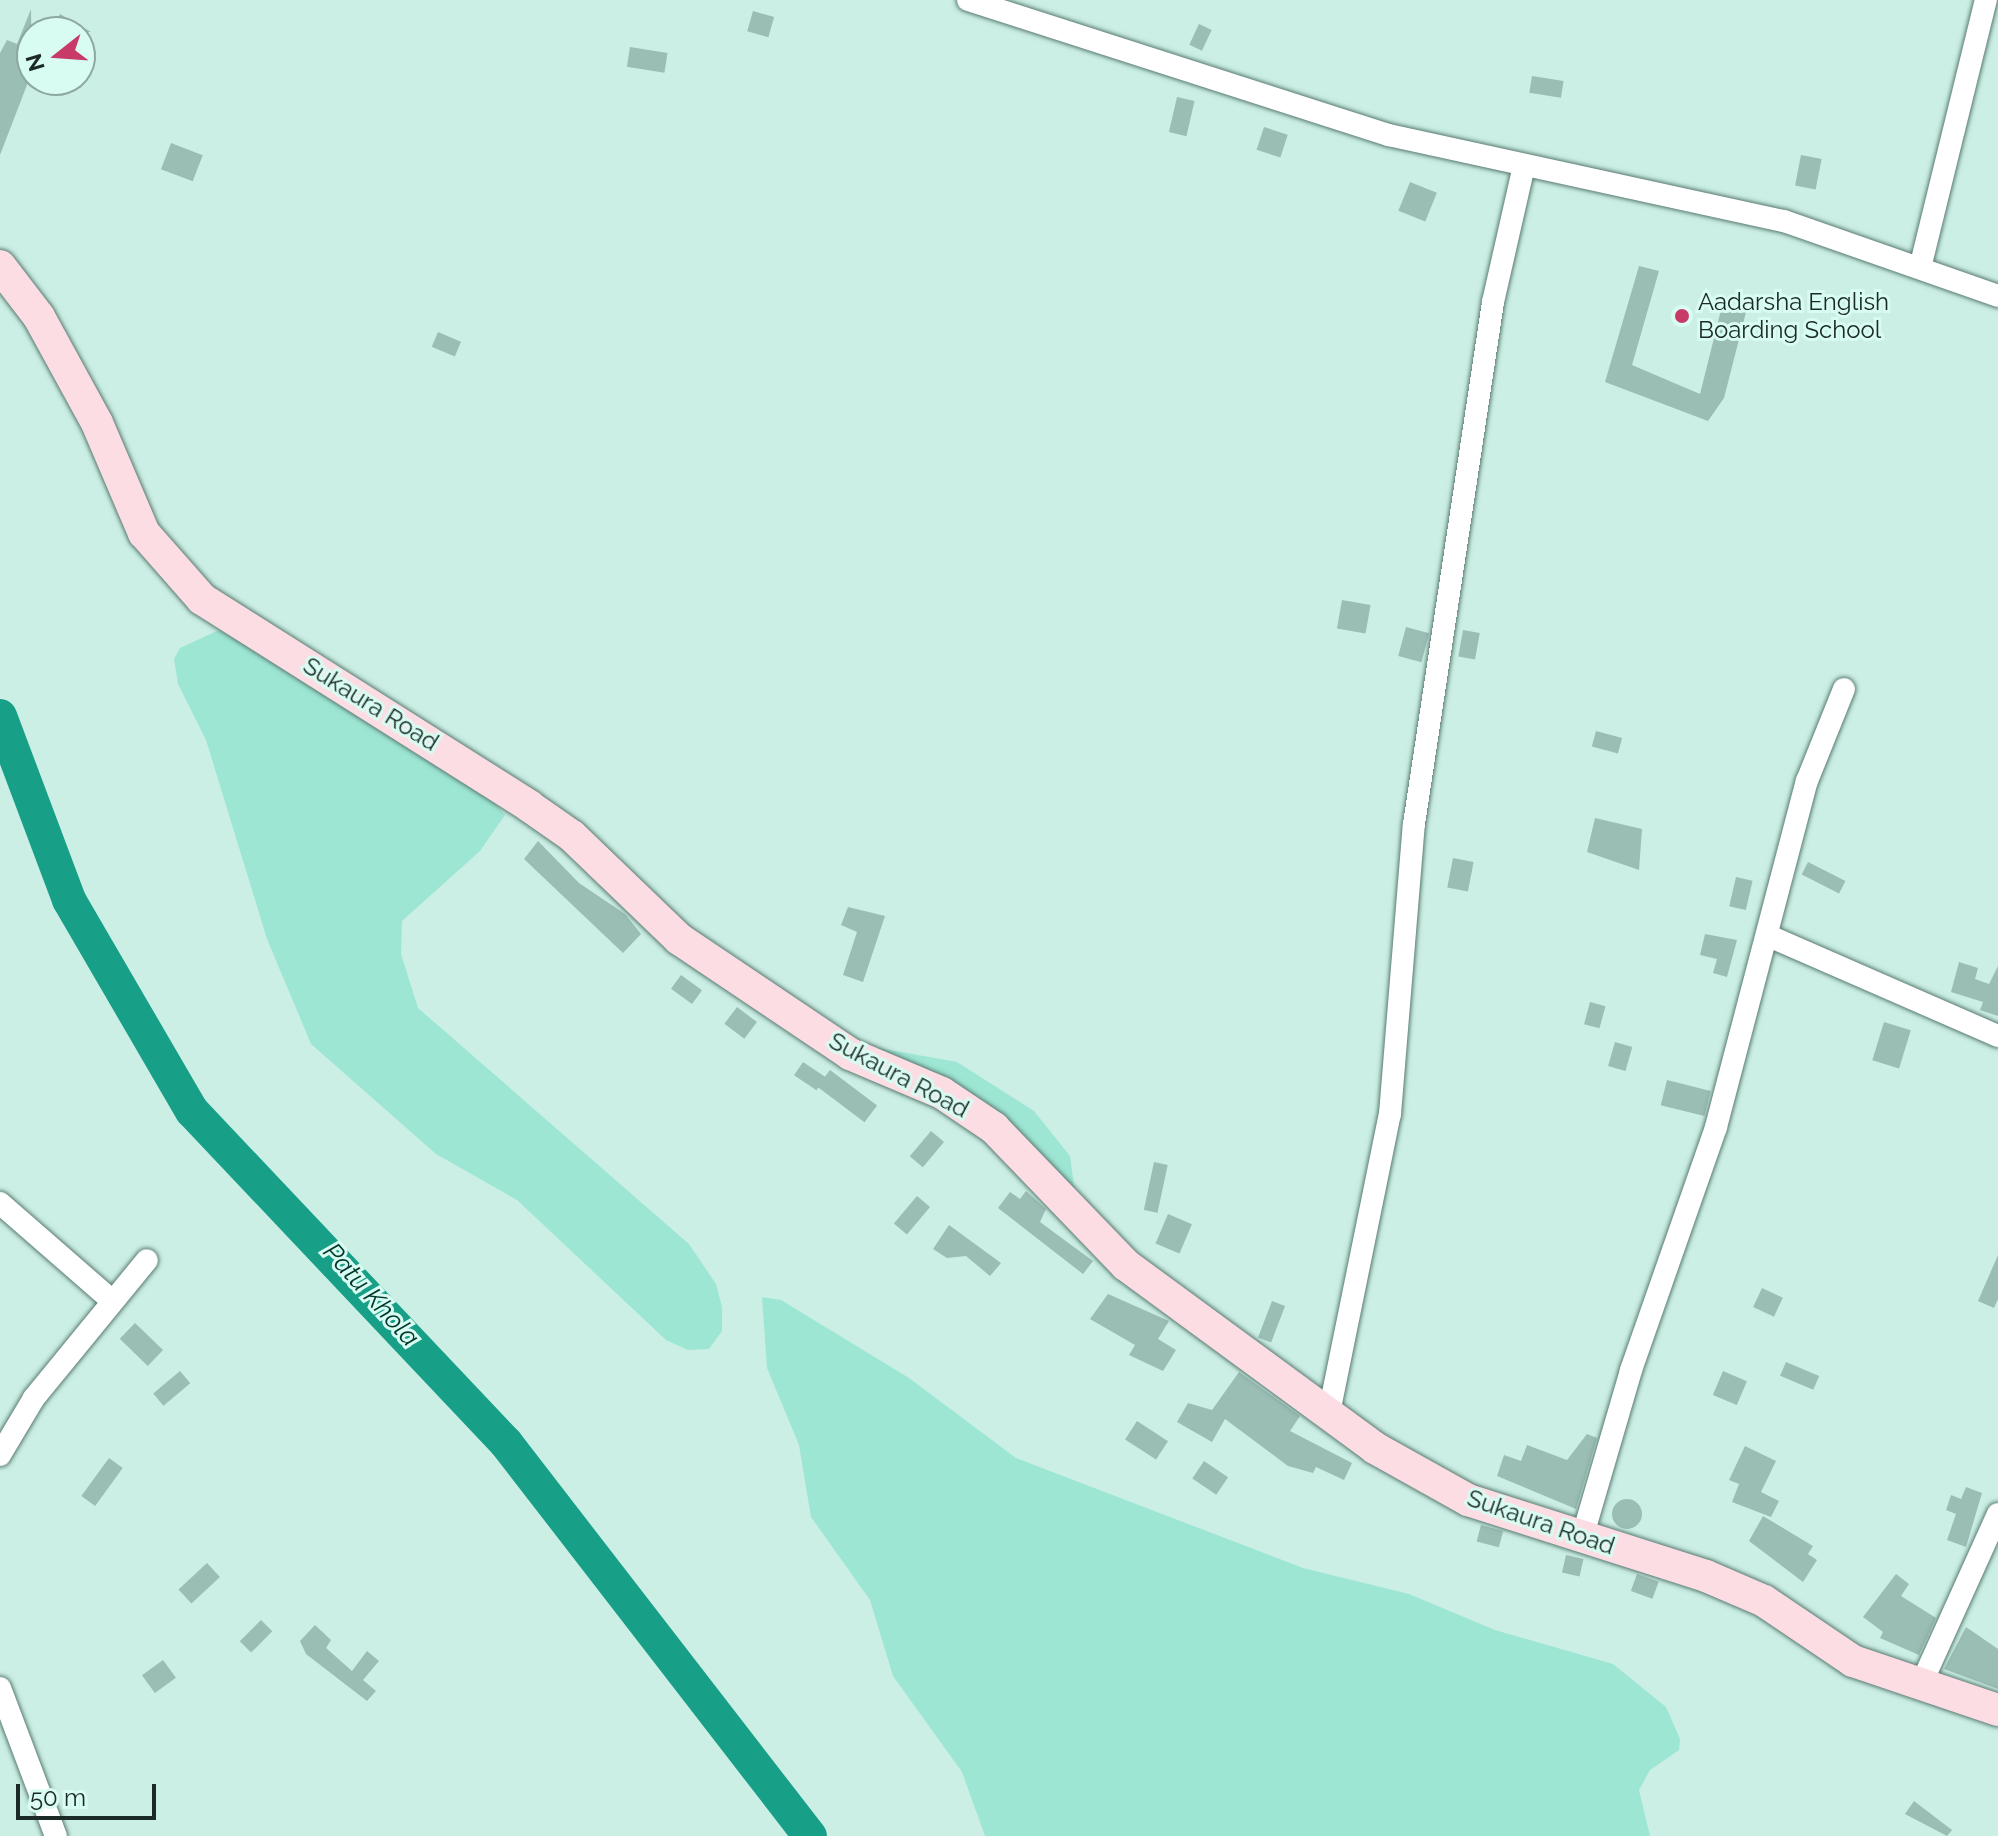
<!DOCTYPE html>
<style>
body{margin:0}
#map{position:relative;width:1998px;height:1836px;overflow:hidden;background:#cbefe5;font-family:Raleway,sans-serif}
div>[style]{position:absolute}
.green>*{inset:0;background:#9de6d4}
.river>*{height:34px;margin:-17px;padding:0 17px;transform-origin:17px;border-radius:17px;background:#179f88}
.building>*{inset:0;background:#9abdb4;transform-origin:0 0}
.round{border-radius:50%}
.roads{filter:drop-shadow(0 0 2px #597a72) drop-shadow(0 0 2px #597a72)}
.street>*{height:22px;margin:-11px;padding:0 11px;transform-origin:11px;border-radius:11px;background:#fff}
.secondary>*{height:32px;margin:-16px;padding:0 16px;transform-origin:16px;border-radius:16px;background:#fcdde4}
.dots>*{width:22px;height:22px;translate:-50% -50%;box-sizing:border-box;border:4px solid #d8fcf2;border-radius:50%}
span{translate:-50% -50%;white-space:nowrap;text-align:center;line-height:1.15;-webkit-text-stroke:6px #d8fcf2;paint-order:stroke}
.poi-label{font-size:24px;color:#1c2a27}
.left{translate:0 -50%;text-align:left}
.street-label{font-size:24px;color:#1c2a27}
.water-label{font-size:26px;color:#00372d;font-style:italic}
.north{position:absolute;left:16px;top:16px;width:80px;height:80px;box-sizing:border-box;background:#d8fcf2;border:2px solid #8da8a1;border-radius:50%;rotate:253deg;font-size:22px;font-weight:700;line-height:32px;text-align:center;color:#1c2a27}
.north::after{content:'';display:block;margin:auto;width:28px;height:36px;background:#c83b69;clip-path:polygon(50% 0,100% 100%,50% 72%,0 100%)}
.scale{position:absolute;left:16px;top:1784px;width:140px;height:36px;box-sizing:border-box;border:4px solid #1c2a27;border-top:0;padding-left:10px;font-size:24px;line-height:28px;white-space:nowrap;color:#1c2a27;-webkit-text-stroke:6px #d8fcf2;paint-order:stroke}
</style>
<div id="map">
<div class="green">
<div style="clip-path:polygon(219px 630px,348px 700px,480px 786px,505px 815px,480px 851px,402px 921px,401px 954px,418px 1008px,689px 1244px,716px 1284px,722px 1307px,722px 1331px,709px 1349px,688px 1350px,666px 1340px,517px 1200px,436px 1154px,311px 1044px,267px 939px,206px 740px,178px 684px,174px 659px,180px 648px)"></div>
<div style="clip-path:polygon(862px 1045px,957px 1062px,1034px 1111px,1070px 1156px,1075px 1193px)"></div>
<div style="clip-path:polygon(762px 1297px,781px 1300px,909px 1378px,1016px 1458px,1303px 1568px,1409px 1594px,1495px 1630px,1613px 1664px,1666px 1707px,1680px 1739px,1679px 1750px,1650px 1770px,1639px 1790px,1650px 1836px,985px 1836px,962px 1772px,893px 1676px,870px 1600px,811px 1517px,799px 1445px,767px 1368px)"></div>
</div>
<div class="river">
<div style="left:0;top:716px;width:197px;rotate:69.4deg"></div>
<div style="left:69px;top:900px;width:244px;rotate:59.8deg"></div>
<div style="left:192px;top:1111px;width:457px;rotate:46.6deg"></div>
<div style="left:506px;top:1443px;width:497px;rotate:52.3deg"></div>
</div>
<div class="building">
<div style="clip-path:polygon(31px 9px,32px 72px,0 155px,0 53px,7px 40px,17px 44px)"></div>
<div style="left:753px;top:11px;width:22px;height:21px;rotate:16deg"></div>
<div style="clip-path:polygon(60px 14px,91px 32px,50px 32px)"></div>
<div style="left:1199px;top:24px;width:14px;height:23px;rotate:25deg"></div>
<div style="left:630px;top:47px;width:38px;height:20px;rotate:9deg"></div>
<div style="left:1532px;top:76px;width:32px;height:17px;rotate:9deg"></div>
<div style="left:1177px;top:97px;width:18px;height:36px;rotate:13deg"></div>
<div style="left:1264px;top:127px;width:25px;height:24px;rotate:18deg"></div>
<div style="left:171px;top:143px;width:34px;height:28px;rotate:21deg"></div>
<div style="left:1801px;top:155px;width:21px;height:31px;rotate:11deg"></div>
<div style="left:1410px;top:182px;width:29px;height:31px;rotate:22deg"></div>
<div style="clip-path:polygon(1639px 266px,1659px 271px,1632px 365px,1700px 394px,1722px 306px,1746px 312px,1724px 398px,1708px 421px,1605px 382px)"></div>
<div style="left:438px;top:332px;width:25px;height:16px;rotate:23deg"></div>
<div style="left:1342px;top:600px;width:29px;height:29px;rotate:10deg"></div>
<div style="left:1406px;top:627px;width:24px;height:30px;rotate:15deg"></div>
<div style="left:1463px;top:630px;width:17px;height:27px;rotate:10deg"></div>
<div style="left:1596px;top:731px;width:27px;height:16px;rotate:15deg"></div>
<div style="clip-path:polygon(1595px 818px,1642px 829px,1639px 870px,1587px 852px)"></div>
<div style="clip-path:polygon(538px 841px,579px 883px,625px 914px,641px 934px,623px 953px,524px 859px)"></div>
<div style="left:1453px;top:858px;width:21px;height:30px;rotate:11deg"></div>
<div style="left:1808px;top:862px;width:42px;height:14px;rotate:27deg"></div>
<div style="left:1736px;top:877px;width:17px;height:30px;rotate:13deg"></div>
<div style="clip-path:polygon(848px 907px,885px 916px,863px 982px,843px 975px,857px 932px,841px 925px)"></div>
<div style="clip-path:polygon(1705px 934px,1737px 940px,1727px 977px,1713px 973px,1717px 959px,1700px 955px)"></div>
<div style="clip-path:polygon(1959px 962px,1978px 968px,1975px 979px,1989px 984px,1998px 966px,1998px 1016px,1980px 1010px,1983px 1002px,1951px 992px)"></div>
<div style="left:681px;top:975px;width:26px;height:17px;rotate:36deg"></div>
<div style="left:1590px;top:1002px;width:16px;height:23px;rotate:15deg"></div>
<div style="left:737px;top:1007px;width:25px;height:21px;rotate:37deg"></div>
<div style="left:1884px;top:1022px;width:28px;height:40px;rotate:17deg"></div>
<div style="left:1615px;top:1042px;width:18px;height:25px;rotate:16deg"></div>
<div style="left:803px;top:1062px;width:27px;height:16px;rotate:34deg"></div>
<div style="left:830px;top:1070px;width:59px;height:21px;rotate:37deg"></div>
<div style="left:1667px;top:1080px;width:45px;height:26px;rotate:14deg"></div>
<div style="left:931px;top:1131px;width:17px;height:33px;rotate:40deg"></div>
<div style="left:1154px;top:1162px;width:14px;height:49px;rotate:12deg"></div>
<div style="clip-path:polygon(1026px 1191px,1046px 1209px,1040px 1222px,1093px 1261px,1083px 1274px,998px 1208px,1010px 1192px,1020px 1199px)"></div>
<div style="left:917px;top:1196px;width:17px;height:36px;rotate:40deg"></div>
<div style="left:1168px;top:1214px;width:26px;height:32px;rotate:23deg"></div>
<div style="clip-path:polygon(949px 1225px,1001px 1263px,990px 1276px,966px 1256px,947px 1258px,933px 1249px)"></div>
<div style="clip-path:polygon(1998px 1255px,1998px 1299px,1994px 1308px,1978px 1301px)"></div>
<div style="left:1762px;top:1288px;width:23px;height:21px;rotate:25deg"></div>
<div style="clip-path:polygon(1108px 1294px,1169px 1321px,1158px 1339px,1176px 1350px,1163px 1371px,1129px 1355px,1135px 1345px,1090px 1319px)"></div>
<div style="left:1272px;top:1301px;width:14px;height:39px;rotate:21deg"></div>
<div style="left:135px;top:1323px;width:39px;height:22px;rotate:44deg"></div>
<div style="left:1786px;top:1362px;width:36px;height:15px;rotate:23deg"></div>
<div style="left:180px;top:1371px;width:16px;height:35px;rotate:50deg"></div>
<div style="left:1723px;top:1371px;width:26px;height:26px;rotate:23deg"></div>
<div style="clip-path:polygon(1239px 1372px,1300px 1416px,1290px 1431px,1352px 1463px,1344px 1480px,1316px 1467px,1313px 1473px,1288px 1466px,1225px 1419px,1212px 1442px,1177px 1422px,1188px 1403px,1212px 1410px)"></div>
<div style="left:1137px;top:1421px;width:37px;height:22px;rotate:33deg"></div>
<div style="clip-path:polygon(1587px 1434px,1597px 1438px,1576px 1509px,1497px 1476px,1504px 1455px,1521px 1461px,1527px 1445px,1567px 1460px)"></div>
<div style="clip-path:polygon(1745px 1446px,1776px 1461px,1761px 1492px,1779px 1501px,1771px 1517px,1732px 1502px,1739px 1484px,1729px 1480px)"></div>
<div style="left:109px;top:1458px;width:17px;height:47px;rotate:36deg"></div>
<div style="left:1204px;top:1461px;width:29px;height:21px;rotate:34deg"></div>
<div style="clip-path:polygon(1966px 1487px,1982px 1493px,1966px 1547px,1947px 1540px,1956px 1514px,1946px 1510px,1951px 1495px,1961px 1499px)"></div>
<div class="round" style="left:1612px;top:1499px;width:30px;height:30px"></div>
<div style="clip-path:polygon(1763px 1516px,1813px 1546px,1808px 1554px,1817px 1560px,1803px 1582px,1749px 1541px)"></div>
<div style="left:1481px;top:1525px;width:23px;height:17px;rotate:15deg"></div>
<div style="left:1566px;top:1555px;width:18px;height:18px;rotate:13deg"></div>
<div style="left:207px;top:1563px;width:19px;height:39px;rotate:47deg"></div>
<div style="left:1637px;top:1574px;width:23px;height:18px;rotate:20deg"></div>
<div style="clip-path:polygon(1896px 1574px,1909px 1584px,1901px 1596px,1936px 1618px,1919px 1655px,1880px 1638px,1883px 1632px,1863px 1617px)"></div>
<div style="left:261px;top:1620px;width:16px;height:30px;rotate:45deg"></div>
<div style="clip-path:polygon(315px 1625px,331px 1640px,326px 1648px,352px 1671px,367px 1651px,379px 1661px,363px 1680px,376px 1691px,367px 1701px,306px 1654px,300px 1641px)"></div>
<div style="clip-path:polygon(1966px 1627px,1998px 1649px,1998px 1689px,1944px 1669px)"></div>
<div style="left:163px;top:1660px;width:22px;height:26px;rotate:54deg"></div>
<div style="clip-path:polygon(1914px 1801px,1952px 1830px,1947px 1836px,1905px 1814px)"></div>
</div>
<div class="roads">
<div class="street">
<div style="left:968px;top:0;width:442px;rotate:17.8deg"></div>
<div style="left:1389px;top:135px;width:404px;rotate:12.3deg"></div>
<div style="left:1784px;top:221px;width:227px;rotate:19.3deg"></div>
<div style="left:1921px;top:264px;width:272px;rotate:-76.2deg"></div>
<div style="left:1769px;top:936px;width:250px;rotate:23.6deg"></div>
<div style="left:0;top:1203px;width:147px;rotate:41.1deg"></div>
<div style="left:1329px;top:1413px;width:305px;rotate:-78.5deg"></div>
<div style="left:1390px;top:1114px;width:291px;rotate:-85.3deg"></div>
<div style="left:1414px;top:824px;width:528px;rotate:-81.39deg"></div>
<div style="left:1493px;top:302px;width:139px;rotate:-77.2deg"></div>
<div style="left:0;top:1455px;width:66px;rotate:-59.2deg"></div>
<div style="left:34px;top:1398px;width:178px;rotate:-50.7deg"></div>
<div style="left:1582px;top:1538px;width:175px;rotate:-73.7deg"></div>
<div style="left:1631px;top:1370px;width:257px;rotate:-70.7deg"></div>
<div style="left:1716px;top:1127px;width:358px;rotate:-75.3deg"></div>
<div style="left:1807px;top:781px;width:99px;rotate:-68.1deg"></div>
<div style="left:1923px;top:1680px;width:182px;rotate:-65.7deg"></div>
<div style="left:0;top:1688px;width:158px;rotate:69.3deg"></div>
</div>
<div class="secondary">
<div style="left:0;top:266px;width:64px;rotate:52.6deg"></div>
<div style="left:39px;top:317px;width:121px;rotate:61.3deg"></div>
<div style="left:97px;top:423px;width:120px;rotate:66.9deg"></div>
<div style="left:144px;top:533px;width:88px;rotate:48.7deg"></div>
<div style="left:202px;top:599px;width:387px;rotate:32.3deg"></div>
<div style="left:529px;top:806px;width:52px;rotate:34.9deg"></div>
<div style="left:572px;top:836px;width:149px;rotate:43.9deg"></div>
<div style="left:679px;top:939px;width:206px;rotate:33.9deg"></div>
<div style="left:850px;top:1054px;width:100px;rotate:23deg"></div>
<div style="left:942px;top:1093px;width:63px;rotate:33.9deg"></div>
<div style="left:994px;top:1128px;width:190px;rotate:46.1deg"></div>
<div style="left:1126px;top:1265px;width:309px;rotate:36.3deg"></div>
<div style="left:1375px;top:1448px;width:107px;rotate:29.2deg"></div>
<div style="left:1468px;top:1500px;width:250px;rotate:17.7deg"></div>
<div style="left:1706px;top:1576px;width:63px;rotate:23.3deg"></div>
<div style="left:1764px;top:1601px;width:107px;rotate:34deg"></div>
<div style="left:1853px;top:1661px;width:153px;rotate:18.7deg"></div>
</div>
</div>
<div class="dots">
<div style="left:1682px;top:316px;background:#c83b69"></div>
</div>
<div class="poi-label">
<span class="left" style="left:1698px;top:316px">Aadarsha English<br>Boarding School</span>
</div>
<div class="street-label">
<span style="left:371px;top:704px;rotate:32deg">Sukaura Road</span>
<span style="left:899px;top:1075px;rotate:28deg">Sukaura Road</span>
<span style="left:1541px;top:1522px;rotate:19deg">Sukaura Road</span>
</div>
<div class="water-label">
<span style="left:371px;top:1295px;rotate:48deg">Patu Khola</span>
</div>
<div class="north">N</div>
<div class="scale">50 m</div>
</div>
